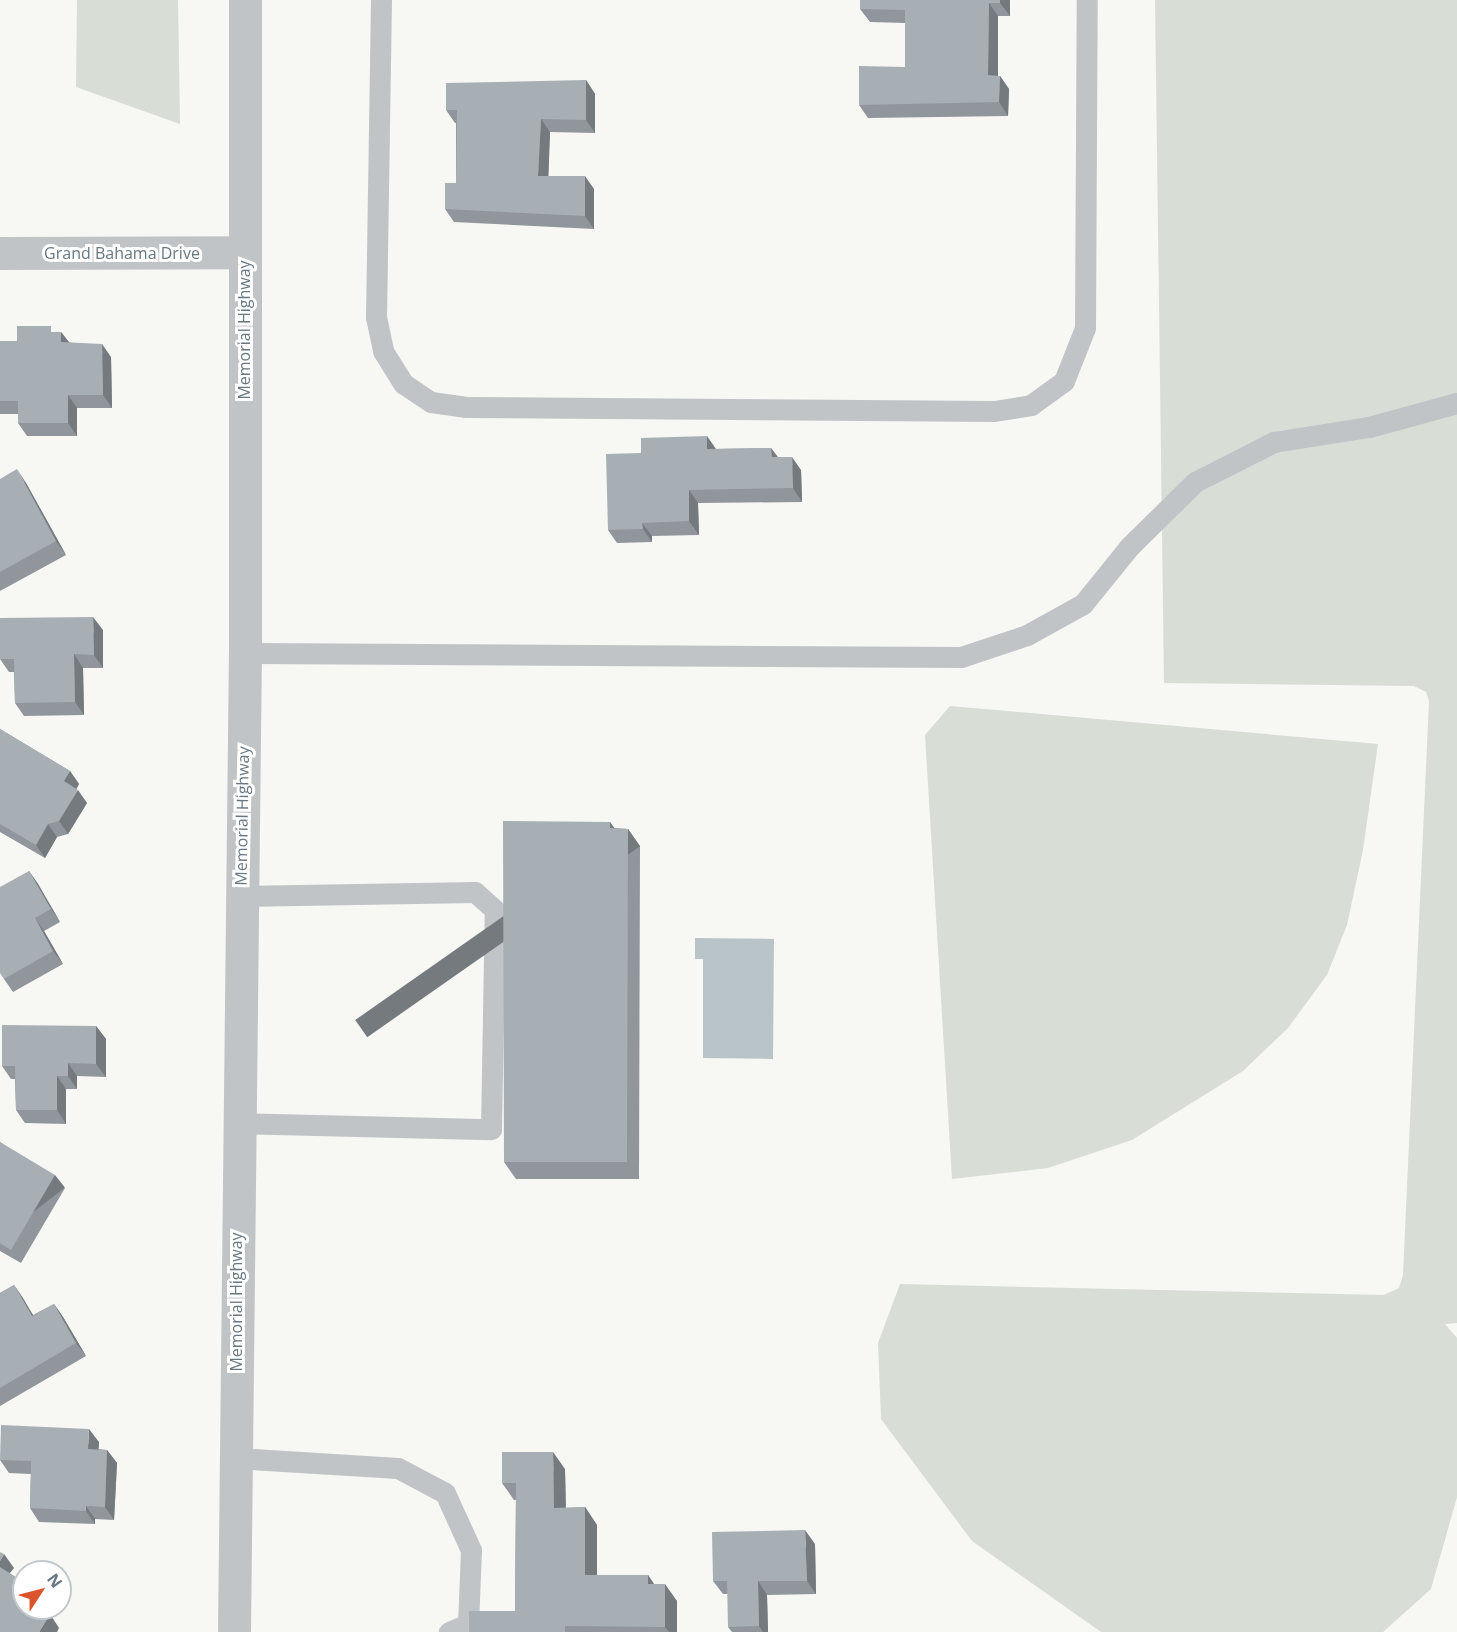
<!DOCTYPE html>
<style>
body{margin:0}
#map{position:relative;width:1457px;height:1632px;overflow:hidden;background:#f7f7f4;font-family:"Open Sans",sans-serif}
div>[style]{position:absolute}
.green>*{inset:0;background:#d8ddd5}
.water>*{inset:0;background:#b9c4c8}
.lane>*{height:21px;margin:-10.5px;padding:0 10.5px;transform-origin:10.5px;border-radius:10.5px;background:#c0c4c7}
.street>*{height:33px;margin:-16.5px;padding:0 16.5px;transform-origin:16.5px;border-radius:16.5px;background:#c0c4c7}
.wall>*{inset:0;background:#90969b}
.shaded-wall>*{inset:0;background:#757a7e;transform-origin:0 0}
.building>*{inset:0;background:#a7afb4}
span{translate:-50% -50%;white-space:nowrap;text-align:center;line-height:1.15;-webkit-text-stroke:6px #fff;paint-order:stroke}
.street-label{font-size:16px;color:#677783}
.north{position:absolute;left:12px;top:1560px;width:60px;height:60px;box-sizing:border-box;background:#fff;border:2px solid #c2c9cd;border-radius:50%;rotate:54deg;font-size:16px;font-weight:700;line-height:24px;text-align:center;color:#677783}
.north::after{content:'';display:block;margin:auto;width:21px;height:27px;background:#dc542e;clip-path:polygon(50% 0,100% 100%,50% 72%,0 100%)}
</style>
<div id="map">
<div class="green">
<div style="clip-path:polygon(77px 0,178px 0,180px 124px,76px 87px)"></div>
<div style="clip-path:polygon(1155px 0,1457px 0,1457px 1323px,1445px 1324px,1457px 1338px,1457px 1497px,1431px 1589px,1383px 1632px,1101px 1632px,972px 1541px,881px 1419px,878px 1343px,900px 1284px,1384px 1295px,1399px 1288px,1403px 1275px,1429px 701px,1426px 692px,1414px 686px,1164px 683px)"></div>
<div style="clip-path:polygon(950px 706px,1378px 744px,1363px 850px,1347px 925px,1327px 975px,1288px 1028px,1243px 1071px,1132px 1140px,1048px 1168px,952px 1179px,925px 735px)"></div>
</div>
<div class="water">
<div style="clip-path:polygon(695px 938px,774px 939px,773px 1059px,703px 1058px,703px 959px,695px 959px)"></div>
</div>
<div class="lane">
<div style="left:381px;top:0;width:317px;rotate:90.9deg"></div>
<div style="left:376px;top:317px;width:35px;rotate:78deg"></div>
<div style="left:383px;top:351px;width:39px;rotate:58deg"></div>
<div style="left:404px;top:384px;width:32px;rotate:34deg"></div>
<div style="left:431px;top:402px;width:34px;rotate:8deg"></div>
<div style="left:465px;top:407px;width:529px;rotate:0.43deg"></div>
<div style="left:994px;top:411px;width:37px;rotate:-9deg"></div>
<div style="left:1031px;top:405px;width:41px;rotate:-36deg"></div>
<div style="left:1064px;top:381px;width:57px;rotate:-68.4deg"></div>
<div style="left:1085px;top:328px;width:328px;rotate:-89.7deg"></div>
<div style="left:245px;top:653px;width:716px;rotate:0.32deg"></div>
<div style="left:961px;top:657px;width:70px;rotate:-18.4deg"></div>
<div style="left:1027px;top:635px;width:64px;rotate:-29deg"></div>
<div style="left:1083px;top:604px;width:75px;rotate:-51deg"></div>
<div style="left:1130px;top:546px;width:91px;rotate:-44.6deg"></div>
<div style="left:1195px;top:482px;width:89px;rotate:-26.9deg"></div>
<div style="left:1274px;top:442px;width:96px;rotate:-9deg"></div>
<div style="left:1369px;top:427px;width:91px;rotate:-15.3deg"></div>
<div style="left:238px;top:1123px;width:253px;rotate:1.4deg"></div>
<div style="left:491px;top:1129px;width:219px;rotate:-89deg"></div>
<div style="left:495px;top:910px;width:27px;rotate:-138deg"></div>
<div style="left:475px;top:892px;width:235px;rotate:179deg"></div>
<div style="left:235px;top:1458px;width:163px;rotate:3.5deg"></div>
<div style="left:398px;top:1468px;width:53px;rotate:28deg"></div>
<div style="left:445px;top:1493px;width:63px;rotate:65.5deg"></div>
<div style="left:471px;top:1550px;width:74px;rotate:92.3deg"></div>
<div style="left:468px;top:1624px;width:21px;rotate:157deg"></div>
</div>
<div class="street">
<div style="left:0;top:253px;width:244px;rotate:-0.2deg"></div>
<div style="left:234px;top:1632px;width:979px;rotate:-89.36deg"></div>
<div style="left:245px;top:653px;width:653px;rotate:-90deg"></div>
</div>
<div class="wall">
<div style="clip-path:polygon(1010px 0,1010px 16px,998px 16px,998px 76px,1000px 76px,1009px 89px,1008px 116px,868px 118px,859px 105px,905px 67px,905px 23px,870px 22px,860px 9px)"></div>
<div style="clip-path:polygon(586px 80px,595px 94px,595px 133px,550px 132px,548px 176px,594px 189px,594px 229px,454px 222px,445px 209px,456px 183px,456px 123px,455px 123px,446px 110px)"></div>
<div style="clip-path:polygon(55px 332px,61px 332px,69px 342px,111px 357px,112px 408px,77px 408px,77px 436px,27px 436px,18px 423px,18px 414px,0 414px,0 341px,17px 341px)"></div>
<div style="clip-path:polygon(771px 448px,778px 457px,801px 470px,802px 502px,698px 503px,699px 535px,652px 536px,652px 542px,617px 543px,608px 530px,641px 453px,716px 449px)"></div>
<div style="clip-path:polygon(0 479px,26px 483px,66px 555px,0 591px)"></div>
<div style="clip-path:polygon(103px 630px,103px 668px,83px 668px,84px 715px,24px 716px,15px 703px,14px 672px,9px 672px,0 659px)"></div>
<div style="clip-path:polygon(0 729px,70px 771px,79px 784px,76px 789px,87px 803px,68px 834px,57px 837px,45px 858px,0 832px)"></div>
<div style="clip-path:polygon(610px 822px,614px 828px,628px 829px,640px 846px,639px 1179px,516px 1179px,504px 1162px)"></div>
<div style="clip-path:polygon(29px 871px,38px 884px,60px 922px,44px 931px,63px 964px,13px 992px,4px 979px)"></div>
<div style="clip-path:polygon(96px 1026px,106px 1039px,106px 1077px,77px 1076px,77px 1089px,66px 1089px,66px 1124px,25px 1123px,16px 1110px,15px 1079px,11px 1079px,2px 1066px)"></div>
<div style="clip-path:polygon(0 1142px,65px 1188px,21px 1263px,0 1251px)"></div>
<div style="clip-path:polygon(14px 1285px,33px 1315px,54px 1304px,63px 1317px,86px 1356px,0 1406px,0 1293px)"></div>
<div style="clip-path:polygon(99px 1442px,98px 1449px,107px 1450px,117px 1463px,114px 1520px,95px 1519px,95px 1524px,39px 1522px,30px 1508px,31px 1474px,9px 1473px,0 1460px)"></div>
<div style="clip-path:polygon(565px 1469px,566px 1508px,585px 1507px,597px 1525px,597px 1575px,648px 1575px,654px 1584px,677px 1601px,677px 1632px,469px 1632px,515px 1611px,516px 1500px,514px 1500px,502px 1483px)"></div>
<div style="clip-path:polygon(815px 1544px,816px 1594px,767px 1595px,768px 1632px,732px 1632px,728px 1627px,728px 1594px,723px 1594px,713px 1581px)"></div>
</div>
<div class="shaded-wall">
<div style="clip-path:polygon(1000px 0,1010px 0,1010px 16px,1000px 3px)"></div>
<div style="clip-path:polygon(989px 3px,998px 16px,998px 88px,988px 75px)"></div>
<div style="clip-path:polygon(1000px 76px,1009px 89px,1008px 116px,999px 102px)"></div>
<div style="clip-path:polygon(586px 80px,595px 94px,595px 133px,586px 120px)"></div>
<div style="clip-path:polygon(541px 119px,550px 132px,548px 189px,538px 176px)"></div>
<div style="clip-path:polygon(585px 176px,594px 189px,594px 229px,585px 216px)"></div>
<div style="clip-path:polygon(61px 332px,71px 345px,61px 342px)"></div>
<div style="clip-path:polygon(102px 344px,111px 357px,112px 408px,103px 395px)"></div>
<div style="clip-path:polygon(68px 395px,77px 408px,77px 436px,68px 423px)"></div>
<div style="clip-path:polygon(707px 436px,716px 449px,707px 449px)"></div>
<div style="clip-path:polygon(771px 448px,780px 461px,772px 457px)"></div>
<div style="clip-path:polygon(792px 457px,801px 470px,802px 502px,793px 488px)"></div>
<div style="clip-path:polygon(17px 469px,26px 483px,66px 555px,56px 541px)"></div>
<div style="clip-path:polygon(689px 490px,698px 503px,699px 535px,689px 521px)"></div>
<div style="clip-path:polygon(642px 523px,652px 536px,652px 542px,643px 529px)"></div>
<div style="clip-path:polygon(93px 617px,103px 630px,103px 668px,94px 655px)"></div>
<div style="clip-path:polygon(74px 654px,83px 668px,84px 715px,75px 702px)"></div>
<div style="clip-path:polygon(70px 771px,79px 784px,73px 795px,64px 781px)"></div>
<div style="clip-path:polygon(78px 790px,87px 803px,68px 834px,59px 821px)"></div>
<div style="clip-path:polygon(610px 822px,622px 839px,610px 828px)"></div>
<div style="clip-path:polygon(48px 824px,57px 837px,45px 858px,36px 845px)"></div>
<div style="left:628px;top:829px;width:21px;height:333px;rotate:55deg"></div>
<div style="clip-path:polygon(29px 871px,38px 884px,60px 922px,51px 909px)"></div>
<div style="clip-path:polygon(35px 918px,44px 931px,63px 964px,53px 951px)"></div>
<div style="clip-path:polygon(96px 1026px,106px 1039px,106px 1077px,96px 1064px)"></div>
<div style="clip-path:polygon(68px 1063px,77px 1076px,77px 1089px,68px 1076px)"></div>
<div style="clip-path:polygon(57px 1076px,66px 1089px,66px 1124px,57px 1110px)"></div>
<div style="left:55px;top:1175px;width:16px;height:87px;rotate:52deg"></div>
<div style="clip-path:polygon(14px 1285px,23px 1298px,41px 1329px,32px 1316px)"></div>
<div style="clip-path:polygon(54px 1304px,63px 1317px,86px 1356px,76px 1343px)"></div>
<div style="clip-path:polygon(89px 1429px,99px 1442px,98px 1462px,88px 1449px)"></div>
<div style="clip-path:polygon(107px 1450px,117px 1463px,114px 1520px,105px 1507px)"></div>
<div style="clip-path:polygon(553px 1452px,565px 1469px,566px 1525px,554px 1508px)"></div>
<div style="clip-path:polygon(86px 1506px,95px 1519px,95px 1524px,86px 1511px)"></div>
<div style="clip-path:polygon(585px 1507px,597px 1525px,597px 1592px,585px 1575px)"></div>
<div style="clip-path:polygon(805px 1530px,815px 1544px,816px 1594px,807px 1581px)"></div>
<div style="clip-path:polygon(4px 1554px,14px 1568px,6px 1578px,0 1569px,0 1561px)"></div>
<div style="clip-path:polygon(648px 1575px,660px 1593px,648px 1584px)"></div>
<div style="clip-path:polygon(758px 1581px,767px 1595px,768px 1632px,763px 1632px,759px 1626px)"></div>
<div style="clip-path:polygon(665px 1584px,677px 1601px,677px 1632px,669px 1632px,665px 1627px)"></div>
<div style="clip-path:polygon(36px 1608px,49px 1608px,43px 1618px)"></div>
<div style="clip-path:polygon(50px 1614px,59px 1628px,57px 1632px,39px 1632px)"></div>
</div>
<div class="building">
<div style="clip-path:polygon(860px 0,1000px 0,1000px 3px,989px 3px,988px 75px,1000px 76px,999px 102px,859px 105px,859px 66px,905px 67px,905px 10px,860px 9px)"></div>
<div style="clip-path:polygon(586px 80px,586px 120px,541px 119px,538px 176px,585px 176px,585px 216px,445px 209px,445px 183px,456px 183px,457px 110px,446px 110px,446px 83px)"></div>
<div style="clip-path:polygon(17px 326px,51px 326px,51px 332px,61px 332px,61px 342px,102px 344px,103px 395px,68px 395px,68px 423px,18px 423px,18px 401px,0 401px,0 341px,17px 341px)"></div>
<div style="clip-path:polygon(707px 436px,707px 449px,771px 448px,772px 457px,792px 457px,793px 488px,689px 490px,689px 521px,642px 523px,643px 529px,608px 530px,606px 454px,641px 453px,641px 438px)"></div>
<div style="clip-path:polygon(17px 469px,56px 541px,0 572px,0 479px)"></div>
<div style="clip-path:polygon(93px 617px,94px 655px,74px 654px,75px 702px,15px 703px,14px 659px,0 659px,0 618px)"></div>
<div style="clip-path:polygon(0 729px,70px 771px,64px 781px,78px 790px,59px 821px,48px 824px,36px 845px,0 824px)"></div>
<div style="clip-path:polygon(503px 821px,610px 822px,610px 828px,628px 829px,627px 1162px,504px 1162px)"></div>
<div style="clip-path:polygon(29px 871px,51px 909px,35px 918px,53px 951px,4px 979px,0 973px,0 887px)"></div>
<div style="clip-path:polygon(2px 1025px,96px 1026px,96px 1064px,68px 1063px,68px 1076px,57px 1076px,57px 1110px,16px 1110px,15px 1066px,2px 1066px)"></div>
<div style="clip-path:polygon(0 1142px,55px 1175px,11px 1250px,0 1243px)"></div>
<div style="clip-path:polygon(14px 1285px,32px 1316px,54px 1304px,76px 1343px,0 1388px,0 1293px)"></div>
<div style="clip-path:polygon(1px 1425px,89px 1429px,88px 1449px,107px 1450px,105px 1507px,86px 1506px,86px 1511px,30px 1508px,31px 1461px,0 1460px)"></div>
<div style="clip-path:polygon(502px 1452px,553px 1452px,554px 1508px,585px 1507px,585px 1575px,648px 1575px,648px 1584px,665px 1584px,665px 1627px,565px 1626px,565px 1632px,469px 1632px,469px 1611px,515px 1611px,516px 1483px,502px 1483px)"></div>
<div style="clip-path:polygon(805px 1530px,807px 1581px,758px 1581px,759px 1626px,728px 1627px,727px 1581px,713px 1581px,712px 1532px)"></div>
<div style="clip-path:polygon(0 1552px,4px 1554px,0 1561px)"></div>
<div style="clip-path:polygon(0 1567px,24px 1582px,24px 1608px,39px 1608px,50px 1614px,39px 1632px,0 1632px)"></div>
</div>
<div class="street-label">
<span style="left:122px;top:253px">Grand Bahama Drive</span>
<span style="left:244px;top:330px;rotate:-90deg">Memorial Highway</span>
<span style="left:242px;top:816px;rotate:-89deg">Memorial Highway</span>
<span style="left:236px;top:1302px;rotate:-90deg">Memorial Highway</span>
</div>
<div class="north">N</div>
</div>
